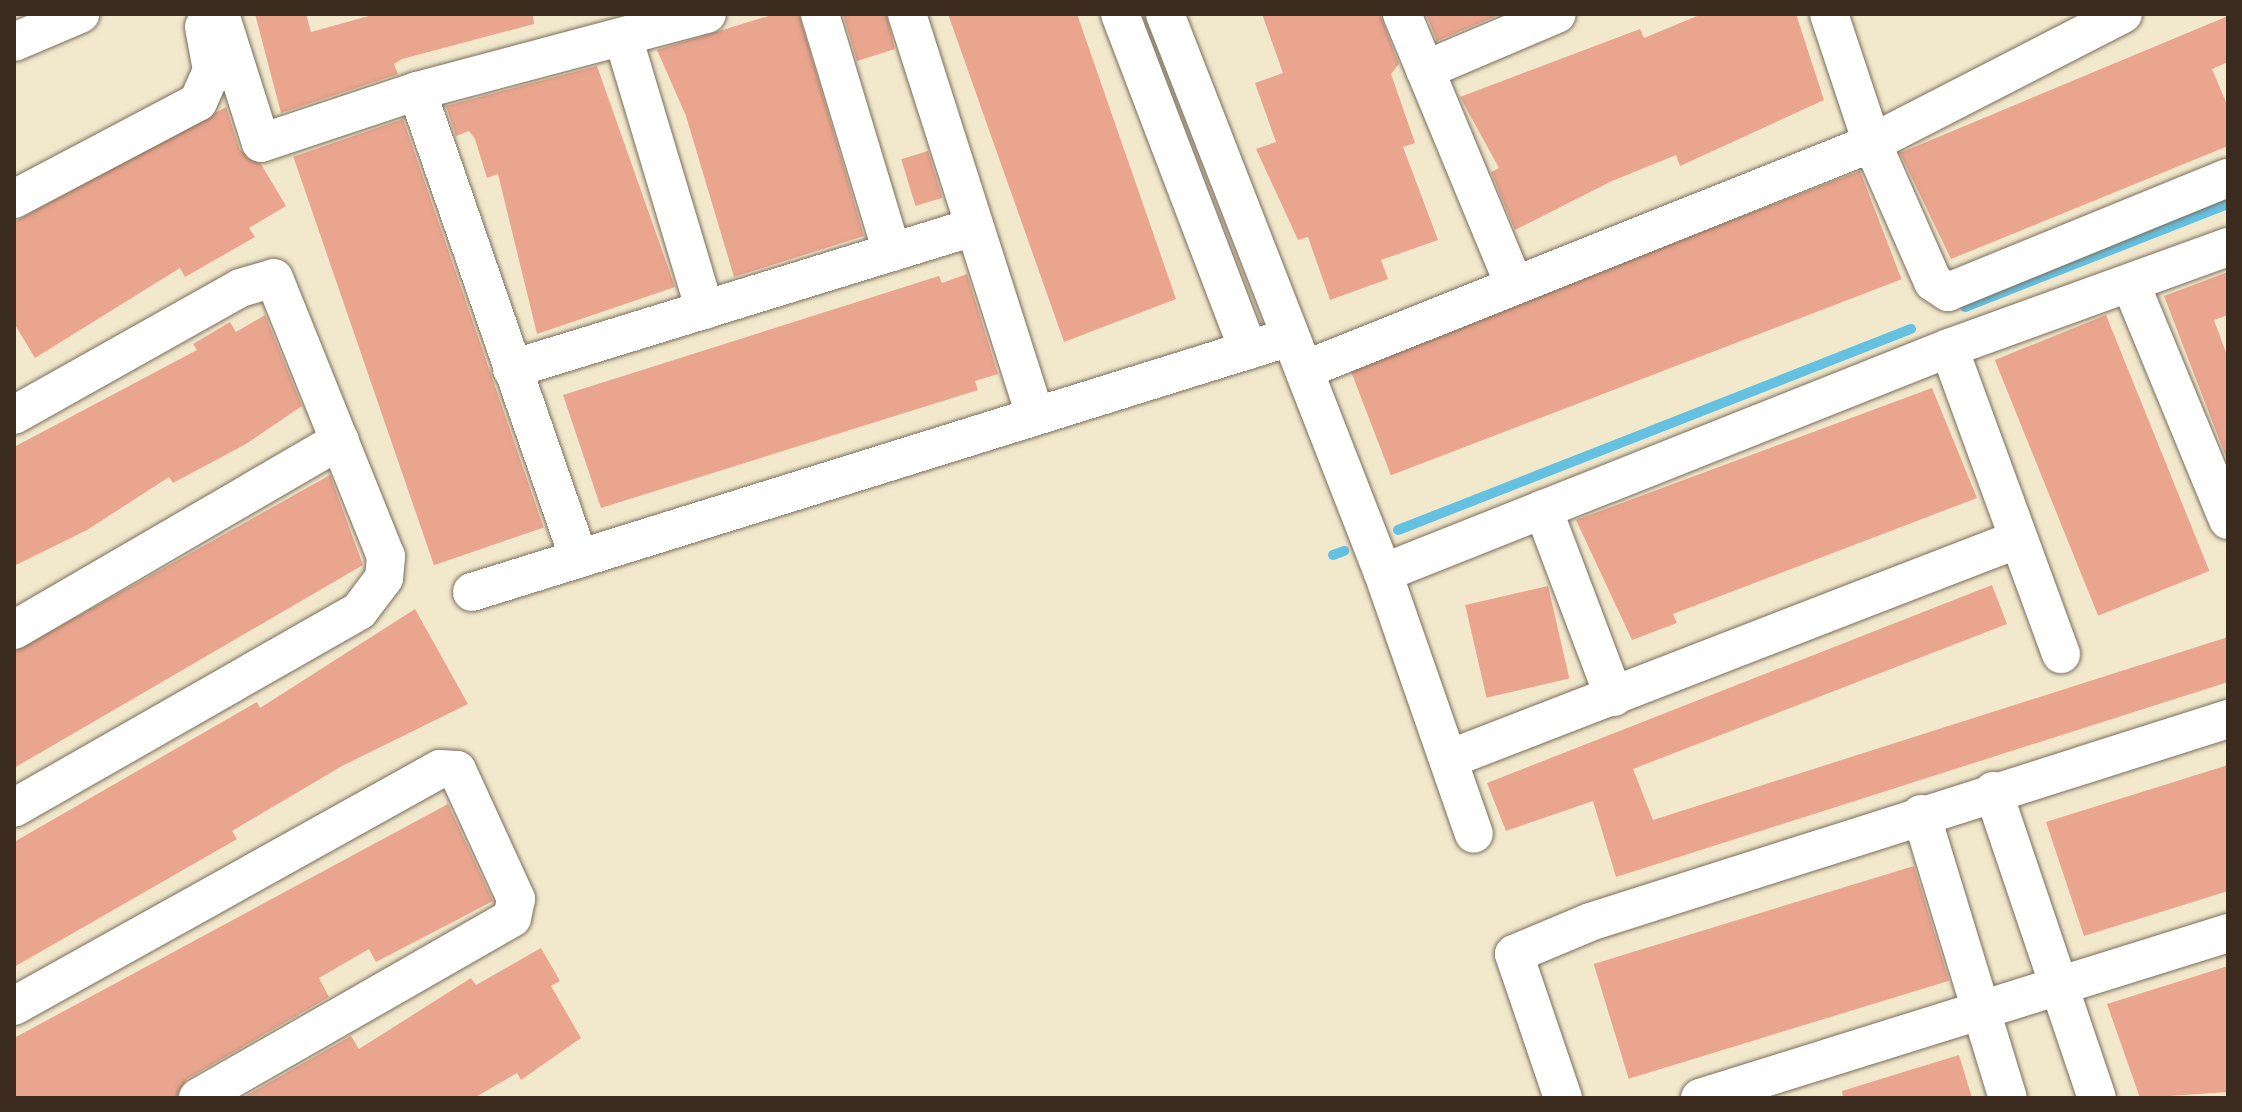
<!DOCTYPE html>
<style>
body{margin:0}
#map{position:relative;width:2242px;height:1112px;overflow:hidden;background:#f2e9cd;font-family:Dekko,sans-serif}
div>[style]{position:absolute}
.stream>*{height:10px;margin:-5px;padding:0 5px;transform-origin:5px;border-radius:5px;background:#64c1e2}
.building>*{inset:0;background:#eaa58e;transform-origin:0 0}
.roads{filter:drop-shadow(0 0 2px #7b6d5b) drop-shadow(0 0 2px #7b6d5b)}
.minor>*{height:38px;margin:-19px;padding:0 19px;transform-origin:19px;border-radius:19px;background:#fff}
span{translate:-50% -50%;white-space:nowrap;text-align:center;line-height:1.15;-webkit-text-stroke:6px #fcf5e5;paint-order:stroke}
.frame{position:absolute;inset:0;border:16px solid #3b2a1e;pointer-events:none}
</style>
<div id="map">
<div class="stream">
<div style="left:1965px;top:307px;width:282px;rotate:-21.4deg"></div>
<div style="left:1398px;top:530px;width:551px;rotate:-21.4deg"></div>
<div style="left:1333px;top:555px;width:12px;rotate:-20deg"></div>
</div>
<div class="building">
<div style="clip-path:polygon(255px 14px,306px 14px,311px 32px,376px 14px,533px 14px,534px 24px,402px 59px,394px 64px,398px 74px,281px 113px)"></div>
<div style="clip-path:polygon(775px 14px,799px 14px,864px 236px,734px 277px,686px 116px,657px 50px)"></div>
<div style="clip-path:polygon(843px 14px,886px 14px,895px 49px,857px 61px)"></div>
<div style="clip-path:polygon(948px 14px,1077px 14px,1176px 299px,1064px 342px)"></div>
<div style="clip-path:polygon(1262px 14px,1380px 14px,1399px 64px,1391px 74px,1415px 143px,1403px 147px,1438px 240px,1381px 260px,1388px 279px,1330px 300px,1308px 237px,1298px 240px,1256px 149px,1276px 142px,1255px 83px,1283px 73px)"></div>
<div style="clip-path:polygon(1426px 14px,1501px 14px,1437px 41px)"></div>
<div style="clip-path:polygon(1702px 14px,1796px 14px,1824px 100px,1680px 166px,1676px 155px,1612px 181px,1515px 230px,1491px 172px,1499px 168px,1460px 97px,1640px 29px,1644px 38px)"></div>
<div style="clip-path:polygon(2228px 16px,2228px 62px,2212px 69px,2228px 107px,2228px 146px,1951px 259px,1900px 153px)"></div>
<div style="clip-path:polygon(597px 66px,675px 287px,537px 334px,498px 174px,487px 178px,475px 139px,469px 131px,456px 136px,446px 106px)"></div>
<div style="clip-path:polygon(226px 107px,240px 150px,261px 164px,286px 206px,249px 228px,255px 237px,185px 277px,180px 268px,35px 358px,14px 323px,14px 222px)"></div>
<div style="left:403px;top:119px;width:432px;height:116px;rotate:71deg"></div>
<div style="left:928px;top:151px;width:49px;height:28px;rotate:73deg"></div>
<div style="left:1860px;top:171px;width:116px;height:547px;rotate:69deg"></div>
<div style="clip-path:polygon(2228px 272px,2228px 315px,2214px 320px,2228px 358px,2228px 462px,2164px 296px)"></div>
<div style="clip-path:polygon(967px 274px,998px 374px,975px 381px,978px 390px,601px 508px,563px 395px,939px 276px,942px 283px)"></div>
<div style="clip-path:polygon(265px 315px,302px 406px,246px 444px,173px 483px,169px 477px,87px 530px,14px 566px,14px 447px,197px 350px,193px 344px,230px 322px,236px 332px)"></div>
<div style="left:2106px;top:315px;width:276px;height:120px;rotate:68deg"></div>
<div style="clip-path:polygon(1932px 388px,1977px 498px,1673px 614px,1677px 623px,1632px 640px,1576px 520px)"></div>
<div style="clip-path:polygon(330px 475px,363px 565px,14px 768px,14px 652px)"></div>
<div style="clip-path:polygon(1992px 585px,2007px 624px,1633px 769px,1653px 820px,2228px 637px,2228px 682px,1616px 877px,1593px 801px,1506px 831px,1487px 783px)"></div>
<div style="left:1548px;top:586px;width:95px;height:85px;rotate:77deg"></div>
<div style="clip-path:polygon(415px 609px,468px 704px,342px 766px,232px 831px,237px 839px,14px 967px,14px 842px,257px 702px,260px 708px)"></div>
<div style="clip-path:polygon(2228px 765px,2228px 891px,2084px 936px,2046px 822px)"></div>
<div style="clip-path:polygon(448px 804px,493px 901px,376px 962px,369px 949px,319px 978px,329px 997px,187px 1079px,176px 1098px,14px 1098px,14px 1038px)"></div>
<div style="left:1914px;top:866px;width:120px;height:335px;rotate:73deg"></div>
<div style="clip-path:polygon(541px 948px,560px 981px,551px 986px,581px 1038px,521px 1080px,517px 1073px,474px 1098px,242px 1098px,351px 1036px,359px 1049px,471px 978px,476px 985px)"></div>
<div style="clip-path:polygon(2228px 966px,2228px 1092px,2140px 1098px,2107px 1004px)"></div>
<div style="clip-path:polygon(1959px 1055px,1972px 1098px,1843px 1098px,1842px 1091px)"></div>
</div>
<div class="roads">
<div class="minor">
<div style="left:220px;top:14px;width:135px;rotate:72.4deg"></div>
<div style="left:261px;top:143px;width:164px;rotate:-18.4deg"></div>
<div style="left:417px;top:91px;width:300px;rotate:-14.9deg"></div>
<div style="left:820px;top:14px;width:249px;rotate:73.2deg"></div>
<div style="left:907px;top:14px;width:422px;rotate:72.3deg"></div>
<div style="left:1120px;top:14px;width:360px;rotate:69.1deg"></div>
<div style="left:1165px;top:14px;width:600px;rotate:68.7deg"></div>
<div style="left:1383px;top:573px;width:276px;rotate:70.8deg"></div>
<div style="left:1402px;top:14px;width:293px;rotate:67.5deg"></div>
<div style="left:1829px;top:14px;width:136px;rotate:71.6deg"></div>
<div style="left:1872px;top:143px;width:152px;rotate:66.3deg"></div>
<div style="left:1933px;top:282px;width:18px;rotate:34deg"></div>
<div style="left:1948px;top:292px;width:302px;rotate:-22.2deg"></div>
<div style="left:623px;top:37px;width:285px;rotate:73.3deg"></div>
<div style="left:14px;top:42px;width:72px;rotate:-23deg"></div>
<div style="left:1425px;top:70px;width:143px;rotate:-23deg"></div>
<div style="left:417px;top:91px;width:495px;rotate:70.9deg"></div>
<div style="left:14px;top:199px;width:208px;rotate:-27.8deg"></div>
<div style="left:198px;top:102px;width:35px;rotate:-66deg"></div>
<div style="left:212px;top:70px;width:44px;rotate:-100.5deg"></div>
<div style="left:2132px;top:287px;width:252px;rotate:67.6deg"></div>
<div style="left:1949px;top:348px;width:326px;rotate:69.9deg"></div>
<div style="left:512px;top:369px;width:482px;rotate:-17.1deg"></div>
<div style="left:1304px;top:370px;width:612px;rotate:-21.78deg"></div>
<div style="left:1872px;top:143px;width:282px;rotate:-27.2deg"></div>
<div style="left:14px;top:415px;width:259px;rotate:-29.3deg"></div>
<div style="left:240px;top:288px;width:35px;rotate:-16deg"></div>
<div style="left:274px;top:278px;width:300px;rotate:68.1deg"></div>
<div style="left:386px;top:556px;width:22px;rotate:95deg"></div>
<div style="left:384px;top:578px;width:41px;rotate:127.1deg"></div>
<div style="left:359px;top:611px;width:397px;rotate:150.3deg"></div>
<div style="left:1543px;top:509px;width:201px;rotate:69.3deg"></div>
<div style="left:1383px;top:573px;width:609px;rotate:-21.68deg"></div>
<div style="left:1949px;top:348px;width:297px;rotate:-19.9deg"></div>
<div style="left:472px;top:592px;width:857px;rotate:-17.31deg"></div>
<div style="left:14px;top:630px;width:377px;rotate:-30.2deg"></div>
<div style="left:1449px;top:759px;width:605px;rotate:-21.13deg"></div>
<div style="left:1993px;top:791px;width:324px;rotate:71.3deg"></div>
<div style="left:1921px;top:814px;width:297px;rotate:73deg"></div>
<div style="left:14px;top:1006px;width:487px;rotate:-29.1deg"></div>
<div style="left:440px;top:769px;width:17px;rotate:3deg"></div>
<div style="left:457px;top:770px;width:142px;rotate:65.4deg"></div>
<div style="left:516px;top:899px;width:19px;rotate:102deg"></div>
<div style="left:512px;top:918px;width:362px;rotate:150.2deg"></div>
<div style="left:1563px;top:1098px;width:152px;rotate:-108.8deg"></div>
<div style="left:1514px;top:954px;width:82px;rotate:-22.8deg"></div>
<div style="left:1590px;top:922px;width:670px;rotate:-17.65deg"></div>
<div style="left:1700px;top:1098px;width:553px;rotate:-17.35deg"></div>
</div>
</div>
<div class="frame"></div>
</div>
